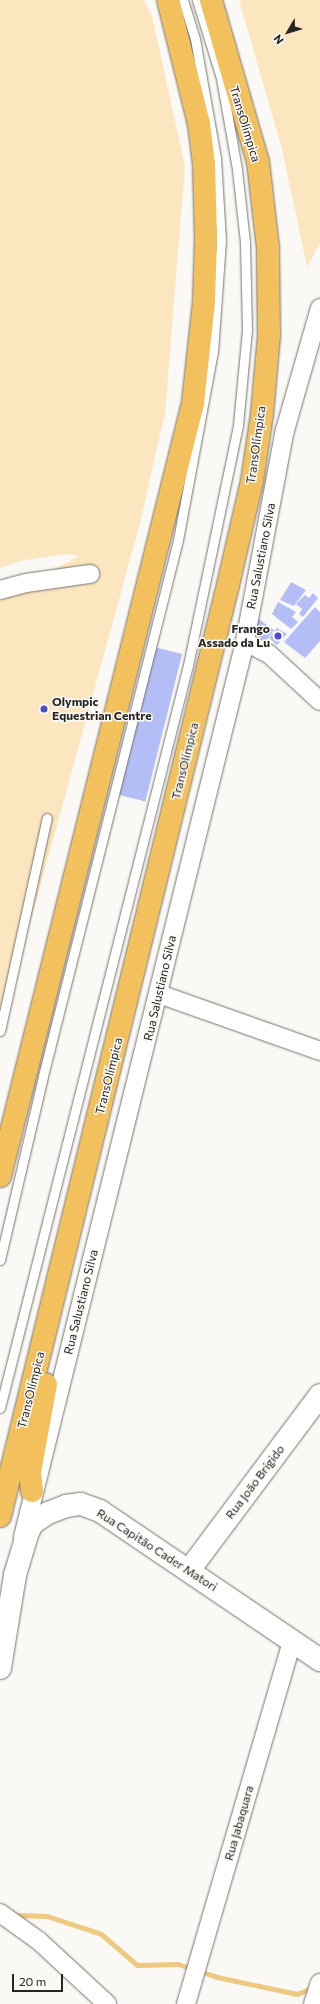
<!DOCTYPE html>
<meta charset="utf-8">
<style>
body{margin:0}
#map{position:relative;width:320px;height:2004px;overflow:hidden;background:#fbf9f5;font-family:Commissioner,sans-serif}
div>[style]{position:absolute}
.green>*{inset:0;background:#fbe6bf}
.stream>*{height:5px;margin:-2.5px;padding:0 2.5px;transform-origin:2.5px;border-radius:2.5px;background:#eec981}
.building>*{inset:0;background:#b4bef6;transform-origin:0 0}
.roads{filter:drop-shadow(0 0 1px #74736f) drop-shadow(0 0 1px #74736f)}
.service>*{height:9px;margin:-4.5px;padding:0 4.5px;transform-origin:4.5px;border-radius:4.5px;background:#fff}
.minor>*{height:18px;margin:-9px;padding:0 9px;transform-origin:9px;border-radius:9px;background:#fff}
.tertiary>*{height:22px;margin:-11px;padding:0 11px;transform-origin:11px;border-radius:11px;background:#fff}
.motorway>*{height:22px;margin:-11px;padding:0 11px;transform-origin:11px;border-radius:11px;background:#f2c15d}
.dots>*{width:11px;height:11px;translate:-50% -50%;box-sizing:border-box;border:2px solid #fbf9f5;border-radius:50%}
span{translate:-50% -50%;white-space:nowrap;text-align:center;line-height:1.15;-webkit-text-stroke:3px #fbf9f5;paint-order:stroke}
.street-label{font-size:12px;color:#252523}
.poi-label{font-size:12px;color:#252523;font-weight:700}
.right{translate:-100% -50%;text-align:right}
.left{translate:0 -50%;text-align:left}
.north{position:absolute;left:268px;top:12px;width:40px;height:40px;-webkit-text-stroke:3px #fbf9f5;paint-order:stroke;rotate:232deg;font-size:11px;font-weight:700;line-height:16px;text-align:center;color:#252523}
.north::after{content:'';display:block;margin:auto;width:14px;height:18px;background:#252523;clip-path:polygon(50% 0,100% 100%,50% 72%,0 100%)}
.scale{position:absolute;left:12px;top:1974px;width:51px;height:18px;box-sizing:border-box;border:2px solid #252523;border-top:0;padding-left:5px;font-size:12px;line-height:14px;white-space:nowrap;color:#252523;-webkit-text-stroke:3px #fbf9f5;paint-order:stroke}
</style>
<div id="map">
<div class="green">
<div style="clip-path:polygon(0 0,144px 0,152px 16px,185px 166px,165px 413px,140px 523px,0 1033px,0 598px,79px 556px,68px 554px,19px 561px,0 568px)"></div>
<div style="clip-path:polygon(239px 0,320px 0,320px 243px,307px 267px,282px 149px)"></div>
</div>
<div class="stream">
<div style="left:12px;top:1913px;width:4px;rotate:27deg"></div>
<div style="left:16px;top:1915px;width:31px;rotate:2deg"></div>
<div style="left:47px;top:1916px;width:57px;rotate:18.4deg"></div>
<div style="left:101px;top:1934px;width:48px;rotate:40.7deg"></div>
<div style="left:137px;top:1965px;width:41px;rotate:-1.4deg"></div>
<div style="left:178px;top:1964px;width:41px;rotate:18.4deg"></div>
<div style="left:217px;top:1977px;width:82px;rotate:12deg"></div>
<div style="left:297px;top:1994px;width:18px;rotate:-22deg"></div>
</div>
<div class="building">
<div style="clip-path:polygon(291px 582px,306px 590px,294px 606px,280px 600px)"></div>
<div style="clip-path:polygon(313px 593px,318px 598px,303px 617px,299px 614px,302px 609px,296px 604px,305px 595px,309px 598px)"></div>
<div style="clip-path:polygon(278px 602px,296px 612px,292px 617px,298px 622px,291px 629px,272px 614px)"></div>
<div style="clip-path:polygon(315px 607px,320px 612px,320px 641px,305px 658px,284px 642px)"></div>
<div style="clip-path:polygon(257px 618px,274px 630px,266px 641px,253px 634px)"></div>
<div style="clip-path:polygon(277px 628px,287px 634px,277px 645px,269px 638px)"></div>
<div style="left:154px;top:647px;width:29px;height:152px;rotate:14deg"></div>
</div>
<div class="roads">
<div class="service">
<div style="left:0;top:1031px;width:218px;rotate:-77.6deg"></div>
<div style="left:0;top:1260px;width:189px;rotate:-76.8deg"></div>
<div style="left:43px;top:1076px;width:553px;rotate:-75.86deg"></div>
<div style="left:178px;top:540px;width:191px;rotate:-79.5deg"></div>
<div style="left:213px;top:352px;width:112px;rotate:-85.9deg"></div>
<div style="left:221px;top:240px;width:82px;rotate:-93.5deg"></div>
<div style="left:216px;top:158px;width:121px;rotate:-100deg"></div>
<div style="left:195px;top:39px;width:41px;rotate:-107.1deg"></div>
<div style="left:0;top:1408px;width:766px;rotate:-75.8deg"></div>
<div style="left:188px;top:665px;width:245px;rotate:-78.2deg"></div>
<div style="left:238px;top:425px;width:95px;rotate:-84.6deg"></div>
<div style="left:247px;top:330px;width:88px;rotate:-91.3deg"></div>
<div style="left:245px;top:242px;width:73px;rotate:-96.3deg"></div>
<div style="left:237px;top:169px;width:92px;rotate:-100deg"></div>
<div style="left:221px;top:78px;width:82px;rotate:-107.1deg"></div>
</div>
<div class="minor">
<div style="left:0;top:590px;width:27px;rotate:-15deg"></div>
<div style="left:26px;top:583px;width:65px;rotate:-8deg"></div>
<div style="left:244px;top:646px;width:7px;rotate:-8deg"></div>
<div style="left:251px;top:645px;width:20px;rotate:27deg"></div>
<div style="left:269px;top:654px;width:69px;rotate:42.7deg"></div>
<div style="left:159px;top:994px;width:171px;rotate:19.5deg"></div>
<div style="left:23px;top:1537px;width:918px;rotate:-76.07deg"></div>
<div style="left:244px;top:646px;width:220px;rotate:-79.3deg"></div>
<div style="left:285px;top:430px;width:127px;rotate:-74deg"></div>
<div style="left:0;top:1913px;width:48px;rotate:35.7deg"></div>
<div style="left:39px;top:1941px;width:93px;rotate:42.8deg"></div>
<div style="left:186px;top:2004px;width:378px;rotate:-73.7deg"></div>
<div style="left:313px;top:2004px;width:22px;rotate:-72deg"></div>
</div>
<div class="tertiary">
<div style="left:190px;top:1569px;width:217px;rotate:-53.2deg"></div>
<div style="left:0;top:1668px;width:94px;rotate:-80.8deg"></div>
<div style="left:15px;top:1575px;width:45px;rotate:-73.2deg"></div>
<div style="left:28px;top:1532px;width:10px;rotate:-61deg"></div>
<div style="left:33px;top:1523px;width:18px;rotate:-34deg"></div>
<div style="left:48px;top:1513px;width:19px;rotate:-21deg"></div>
<div style="left:66px;top:1506px;width:15px;rotate:-8deg"></div>
<div style="left:81px;top:1504px;width:20px;rotate:20deg"></div>
<div style="left:100px;top:1511px;width:266px;rotate:34.1deg"></div>
</div>
<div class="motorway">
<div style="left:0;top:1176px;width:797px;rotate:-75.98deg"></div>
<div style="left:193px;top:403px;width:102px;rotate:-83.8deg"></div>
<div style="left:204px;top:302px;width:63px;rotate:-88.2deg"></div>
<div style="left:206px;top:239px;width:75px;rotate:-91.5deg"></div>
<div style="left:204px;top:164px;width:40px;rotate:-97.1deg"></div>
<div style="left:199px;top:124px;width:128px;rotate:-104deg"></div>
<div style="left:32px;top:1491px;width:19px;rotate:-96deg"></div>
<div style="left:30px;top:1472px;width:89px;rotate:-79.7deg"></div>
<div style="left:0;top:1516px;width:959px;rotate:-76.24deg"></div>
<div style="left:228px;top:585px;width:107px;rotate:-77deg"></div>
<div style="left:252px;top:481px;width:68px;rotate:-81.5deg"></div>
<div style="left:262px;top:414px;width:79px;rotate:-84.9deg"></div>
<div style="left:269px;top:335px;width:87px;rotate:-90.7deg"></div>
<div style="left:268px;top:248px;width:87px;rotate:-96.6deg"></div>
<div style="left:258px;top:162px;width:169px;rotate:-106.2deg"></div>
</div>
</div>
<div class="dots">
<div style="left:278px;top:636px;background:#4a4dc3"></div>
<div style="left:44px;top:709px;background:#4a4dc3"></div>
</div>
<div class="street-label">
<span style="left:245px;top:124px;rotate:73deg">TransOlímpica</span>
<span style="left:256px;top:445px;rotate:-82deg">TransOlímpica</span>
<span style="left:261px;top:556px;rotate:-79deg">Rua Salustiano Silva</span>
<span style="left:185px;top:761px;rotate:-76deg">TransOlímpica</span>
<span style="left:160px;top:988px;rotate:-77deg">Rua Salustiano Silva</span>
<span style="left:109px;top:1076px;rotate:-76deg">TransOlímpica</span>
<span style="left:81px;top:1302px;rotate:-76deg">Rua Salustiano Silva</span>
<span style="left:31px;top:1390px;rotate:-76deg">TransOlímpica</span>
<span style="left:255px;top:1482px;rotate:-53deg">Rua João Brígido</span>
<span style="left:157px;top:1550px;rotate:33deg">Rua Capitão Cader Matori</span>
<span style="left:239px;top:1823px;rotate:-74deg">Rua Jabaquara</span>
</div>
<div class="poi-label">
<span class="right" style="left:270px;top:636px">Frango<br>Assado da Lu</span>
<span class="left" style="left:52px;top:709px">Olympic<br>Equestrian Centre</span>
</div>
<div class="north">N</div>
<div class="scale">20 m</div>
</div>
